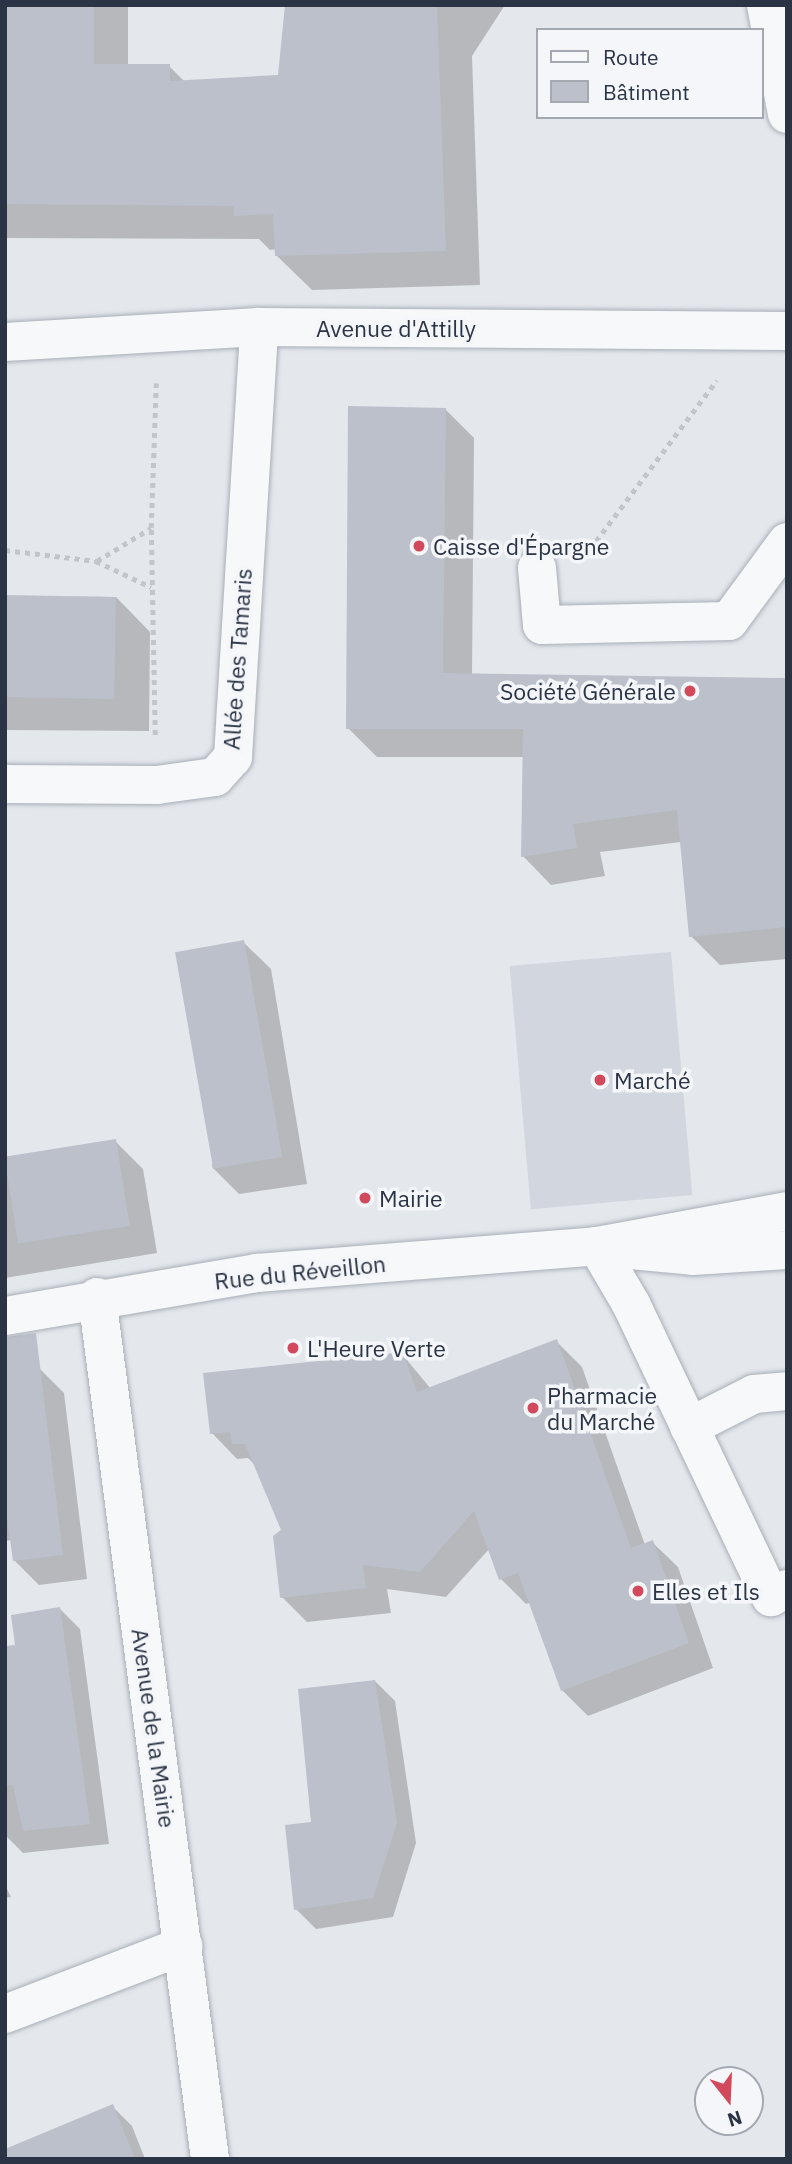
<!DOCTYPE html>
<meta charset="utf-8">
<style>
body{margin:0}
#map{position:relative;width:792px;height:2164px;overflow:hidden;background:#e4e7ec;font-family:"IBM Plex Sans",sans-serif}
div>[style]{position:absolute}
.built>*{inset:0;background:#d2d6de;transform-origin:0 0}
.shadow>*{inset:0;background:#0003}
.building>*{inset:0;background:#bbc0ca;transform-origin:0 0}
.path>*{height:4.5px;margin-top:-2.25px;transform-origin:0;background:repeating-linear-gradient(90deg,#c2c5cb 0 5px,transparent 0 10px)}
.roads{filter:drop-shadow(0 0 2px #a9aeb7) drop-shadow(0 0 2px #a9aeb7)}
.minor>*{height:38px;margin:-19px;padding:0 19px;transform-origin:19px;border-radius:19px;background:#f7f8fa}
.dots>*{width:19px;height:19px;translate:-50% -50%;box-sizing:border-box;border:4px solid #f4f6f9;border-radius:50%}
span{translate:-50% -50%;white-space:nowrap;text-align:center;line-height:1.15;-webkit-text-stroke:7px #f4f6f9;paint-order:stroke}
.street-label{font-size:23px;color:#2b3445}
.poi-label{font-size:23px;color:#2b3445}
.left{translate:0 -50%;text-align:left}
.right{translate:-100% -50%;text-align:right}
.frame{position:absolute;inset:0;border:7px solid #2b3445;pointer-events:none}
.legend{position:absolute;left:536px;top:28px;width:228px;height:91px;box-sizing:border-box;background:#f4f6f9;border:2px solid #a4a8b1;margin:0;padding:9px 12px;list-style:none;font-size:21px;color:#2b3445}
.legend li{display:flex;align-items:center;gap:14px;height:35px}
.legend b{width:35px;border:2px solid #a4a8b1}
.north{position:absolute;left:694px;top:2066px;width:70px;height:70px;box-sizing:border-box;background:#f4f6f9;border:2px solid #a4a8b1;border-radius:50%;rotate:162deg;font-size:19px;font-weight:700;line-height:28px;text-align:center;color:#2b3445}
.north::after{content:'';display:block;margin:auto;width:24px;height:32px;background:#d1495b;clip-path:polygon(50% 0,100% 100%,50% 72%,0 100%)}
</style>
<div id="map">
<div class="built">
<div style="left:671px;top:952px;width:244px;height:162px;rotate:85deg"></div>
</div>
<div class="shadow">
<div style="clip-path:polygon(5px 5px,128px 5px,128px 66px,169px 66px,185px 82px,279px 77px,287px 5px,505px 5px,472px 56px,480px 285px,312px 290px,277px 256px,277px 249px,270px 250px,259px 239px,5px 238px)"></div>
<div style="clip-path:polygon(445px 409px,474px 438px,472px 676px,787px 680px,787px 959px,720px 965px,691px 936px,681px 842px,600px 852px,605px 876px,551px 885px,523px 856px,524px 757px,377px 757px,348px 728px)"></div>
<div style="clip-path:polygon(5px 596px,116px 597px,150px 632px,149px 731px,5px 730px)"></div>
<div style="clip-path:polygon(243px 942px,271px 969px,307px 1184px,239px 1194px,212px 1167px)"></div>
<div style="clip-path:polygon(115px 1141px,143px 1169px,157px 1253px,5px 1278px,5px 1161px)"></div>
<div style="clip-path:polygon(556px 1341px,582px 1367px,645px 1545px,652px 1542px,678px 1567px,713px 1668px,588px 1716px,562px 1690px,531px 1602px,526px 1604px,501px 1579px,490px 1548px,446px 1597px,387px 1589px,391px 1613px,307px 1622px,282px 1597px,283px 1530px,256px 1466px,248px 1458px,237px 1459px,212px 1433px,402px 1354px,431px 1389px)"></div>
<div style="clip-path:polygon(39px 1368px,64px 1393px,87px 1579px,39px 1585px,14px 1560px,12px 1540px,5px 1541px,5px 1371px)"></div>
<div style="clip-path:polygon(60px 1609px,80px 1629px,109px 1844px,23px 1853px,5px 1835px,5px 1648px,17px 1647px)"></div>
<div style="clip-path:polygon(375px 1681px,395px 1701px,416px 1843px,393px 1917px,316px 1929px,296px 1909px,313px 1824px)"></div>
<div style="clip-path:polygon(5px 1885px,11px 1897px,5px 1898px)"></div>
<div style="clip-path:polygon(112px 2106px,132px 2126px,145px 2159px,5px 2159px)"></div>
</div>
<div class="building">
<div style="clip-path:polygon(5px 5px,94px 5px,94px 64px,170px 64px,170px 81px,278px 75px,285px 5px,437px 5px,446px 251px,275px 256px,273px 214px,234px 216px,234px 206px,5px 204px)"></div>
<div style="clip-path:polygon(348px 406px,446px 408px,443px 673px,787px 678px,787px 927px,689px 937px,677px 810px,573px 824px,577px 848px,521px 857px,523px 729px,346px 729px)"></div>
<div style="left:5px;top:595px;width:111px;height:102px;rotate:1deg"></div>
<div style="left:244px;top:940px;width:220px;height:70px;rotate:80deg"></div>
<div style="left:116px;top:1139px;width:88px;height:113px;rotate:81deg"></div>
<div style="clip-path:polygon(36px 1333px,63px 1555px,13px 1561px,5px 1503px,5px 1337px)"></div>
<div style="clip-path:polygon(557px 1339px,631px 1548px,653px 1540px,689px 1643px,561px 1691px,518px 1573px,499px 1580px,474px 1511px,420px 1572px,363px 1565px,366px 1588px,280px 1598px,273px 1536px,281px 1530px,245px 1444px,232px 1444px,230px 1432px,210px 1434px,203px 1373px,403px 1352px,417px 1392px)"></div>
<div style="clip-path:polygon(60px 1607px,90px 1824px,23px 1831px,13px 1785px,5px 1786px,5px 1646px,15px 1645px,11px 1615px)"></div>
<div style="clip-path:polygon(375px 1680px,397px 1823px,373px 1898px,294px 1910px,285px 1825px,311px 1822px,298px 1689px)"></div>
<div style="clip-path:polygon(113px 2104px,135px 2159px,5px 2159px,5px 2149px)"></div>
</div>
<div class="path">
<div style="left:5px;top:550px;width:92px;rotate:6.9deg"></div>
<div style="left:96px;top:561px;width:61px;rotate:25.3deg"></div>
<div style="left:584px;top:557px;width:221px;rotate:-53.1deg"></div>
<div style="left:97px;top:561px;width:63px;rotate:-31.4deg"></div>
<div style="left:155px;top:735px;width:207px;rotate:-91.1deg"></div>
<div style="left:151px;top:528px;width:145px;rotate:-88deg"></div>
</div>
<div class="roads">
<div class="minor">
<div style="left:766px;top:5px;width:111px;rotate:79.1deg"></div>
<div style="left:5px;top:342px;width:254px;rotate:-3.4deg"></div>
<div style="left:259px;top:327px;width:528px;rotate:0.43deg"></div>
<div style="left:537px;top:568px;width:57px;rotate:85deg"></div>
<div style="left:542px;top:625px;width:187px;rotate:-1.2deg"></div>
<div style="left:729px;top:621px;width:98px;rotate:-53.7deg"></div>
<div style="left:5px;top:784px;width:152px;rotate:0.4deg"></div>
<div style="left:157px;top:785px;width:59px;rotate:-7.9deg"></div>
<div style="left:215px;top:777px;width:27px;rotate:-48deg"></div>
<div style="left:233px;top:757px;width:431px;rotate:-86.5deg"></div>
<div style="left:597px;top:1246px;width:67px;rotate:59.6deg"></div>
<div style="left:631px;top:1304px;width:325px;rotate:64.5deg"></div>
<div style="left:771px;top:1597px;width:18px;rotate:-27deg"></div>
<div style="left:631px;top:1250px;width:62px;rotate:5.5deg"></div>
<div style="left:693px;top:1256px;width:94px;rotate:-3.7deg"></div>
<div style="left:97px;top:1297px;width:869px;rotate:82.53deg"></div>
<div style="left:5px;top:1316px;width:256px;rotate:-9.7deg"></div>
<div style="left:257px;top:1273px;width:341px;rotate:-4.5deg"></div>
<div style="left:597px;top:1246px;width:193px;rotate:-10.4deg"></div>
<div style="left:689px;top:1427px;width:73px;rotate:-26.9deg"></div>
<div style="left:754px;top:1394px;width:33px;rotate:-5deg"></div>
<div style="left:5px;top:2014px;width:191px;rotate:-20.9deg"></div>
</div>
</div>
<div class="dots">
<div style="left:419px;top:546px;background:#d1495b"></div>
<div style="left:690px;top:691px;background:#d1495b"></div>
<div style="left:600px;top:1080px;background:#d1495b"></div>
<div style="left:365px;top:1198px;background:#d1495b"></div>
<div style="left:293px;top:1348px;background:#d1495b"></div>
<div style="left:533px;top:1408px;background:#d1495b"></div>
<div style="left:638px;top:1591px;background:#d1495b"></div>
</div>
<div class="street-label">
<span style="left:396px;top:328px">Avenue d'Attilly</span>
<span style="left:237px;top:659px;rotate:-86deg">Allée des Tamaris</span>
<span style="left:300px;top:1272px;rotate:-6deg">Rue du Réveillon</span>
<span style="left:154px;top:1728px;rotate:82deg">Avenue de la Mairie</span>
</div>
<div class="poi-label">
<span class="left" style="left:433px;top:546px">Caisse d'Épargne</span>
<span class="right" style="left:676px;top:691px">Société Générale</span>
<span class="left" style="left:614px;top:1080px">Marché</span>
<span class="left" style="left:379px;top:1198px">Mairie</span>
<span class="left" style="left:307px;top:1348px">L'Heure Verte</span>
<span class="left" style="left:547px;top:1408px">Pharmacie<br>du Marché</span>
<span class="left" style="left:652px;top:1591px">Elles et Ils</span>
</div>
<div class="frame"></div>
<ul class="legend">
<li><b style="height:9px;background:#f7f8fa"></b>Route</li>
<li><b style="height:19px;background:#bbc0ca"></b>Bâtiment</li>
</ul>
<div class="north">N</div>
</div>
